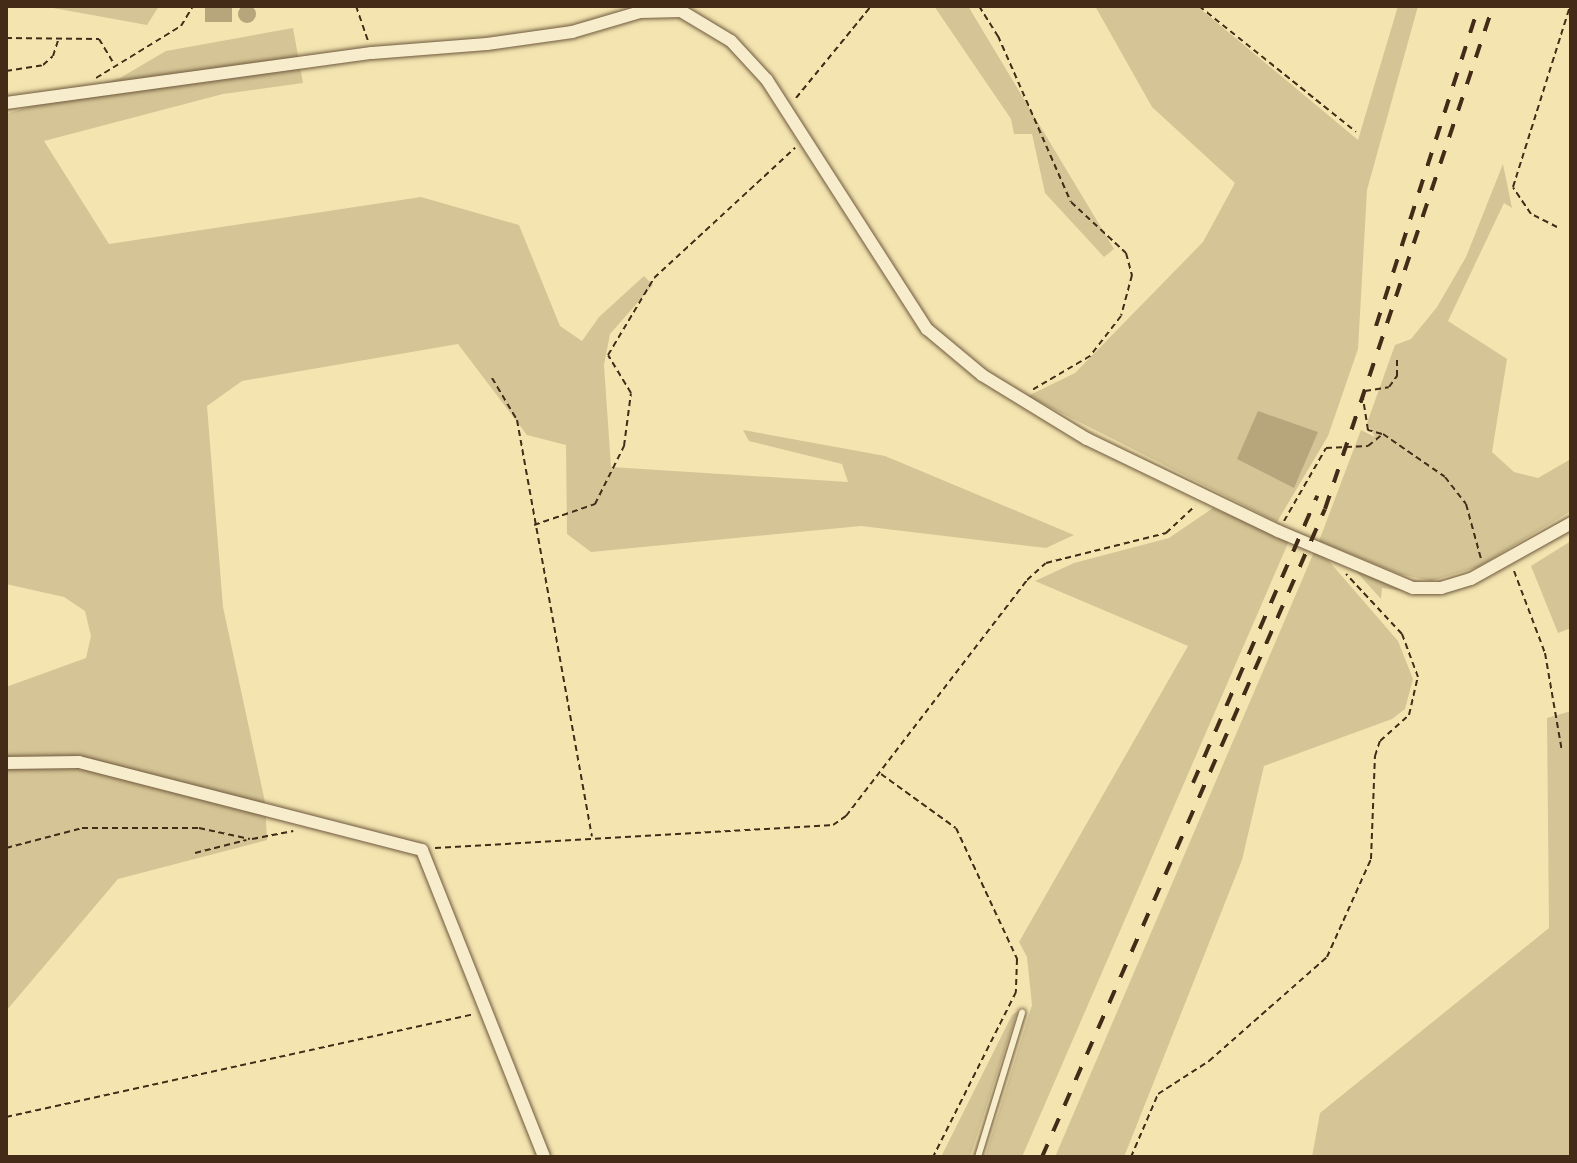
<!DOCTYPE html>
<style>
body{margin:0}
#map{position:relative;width:1577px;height:1163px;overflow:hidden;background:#f3e4b0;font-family:"Sorts Mill Goudy",serif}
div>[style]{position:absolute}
.green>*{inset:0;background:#d5c596}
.water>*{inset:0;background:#b7a57c;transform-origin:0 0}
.round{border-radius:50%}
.path>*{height:2px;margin-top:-1px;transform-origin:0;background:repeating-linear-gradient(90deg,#432b17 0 6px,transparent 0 10px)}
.roads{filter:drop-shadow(0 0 2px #6f593d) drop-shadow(0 0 2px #6f593d)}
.lane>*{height:6px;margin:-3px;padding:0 3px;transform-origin:3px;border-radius:3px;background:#f7edcc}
.street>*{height:12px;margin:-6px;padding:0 6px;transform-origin:6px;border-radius:6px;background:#f7edcc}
.rail>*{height:4px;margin-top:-2px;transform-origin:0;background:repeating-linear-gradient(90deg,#432b17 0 14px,transparent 0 28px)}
span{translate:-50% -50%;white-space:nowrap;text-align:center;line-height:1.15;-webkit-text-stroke:7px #f7edcc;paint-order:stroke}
.frame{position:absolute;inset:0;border:8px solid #432b17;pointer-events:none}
</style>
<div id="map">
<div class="green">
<div style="clip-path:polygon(42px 6px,159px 6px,147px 25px)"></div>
<div style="clip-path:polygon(934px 6px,968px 6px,1114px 249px,1104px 257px,1045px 193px,1032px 134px,1014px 134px,1011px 119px)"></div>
<div style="clip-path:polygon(1095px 6px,1197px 6px,1358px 140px,1398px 6px,1418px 6px,1367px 190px,1358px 349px,1328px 436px,1277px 522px,1028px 396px,1075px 373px,1203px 242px,1235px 183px,1152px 107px)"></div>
<div style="clip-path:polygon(293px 28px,303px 83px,223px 94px,44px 141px,109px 244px,421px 197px,519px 225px,560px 326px,582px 341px,599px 317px,644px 276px,653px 285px,610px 334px,604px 365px,611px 467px,848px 482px,842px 464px,749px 441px,743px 430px,885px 456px,1074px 535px,1046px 548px,861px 526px,591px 552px,567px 534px,566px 445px,527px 435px,458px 344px,242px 381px,207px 406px,223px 607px,265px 802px,267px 840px,118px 879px,6px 1011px,6px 687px,86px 658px,91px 636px,85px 611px,64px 597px,6px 584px,6px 114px,120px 78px,166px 51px)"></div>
<div style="clip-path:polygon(1503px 164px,1512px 208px,1504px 203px,1448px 321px,1507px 359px,1492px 452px,1514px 472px,1538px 478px,1571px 459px,1571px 511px,1478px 567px,1431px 581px,1399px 574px,1319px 541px,1361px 430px,1375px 437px,1367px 423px,1395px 345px,1411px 339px,1437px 307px,1466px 257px)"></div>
<div style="clip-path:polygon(1213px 508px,1289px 541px,1022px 1157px,985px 1157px,1032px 1005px,1027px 957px,1019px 942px,1188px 646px,1035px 581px,1074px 563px,1169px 538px)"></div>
<div style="clip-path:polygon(1571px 541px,1571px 628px,1558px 633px,1531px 566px)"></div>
<div style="clip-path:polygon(1314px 552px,1328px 560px,1398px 641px,1413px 679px,1405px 709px,1392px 719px,1264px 766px,1242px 860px,1124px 1157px,1055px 1157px)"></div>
<div style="clip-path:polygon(1354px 569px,1404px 591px,1382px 588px,1381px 599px)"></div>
<div style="clip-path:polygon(1571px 711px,1571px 1157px,1312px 1157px,1320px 1113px,1549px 928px,1547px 718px)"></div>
<div style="clip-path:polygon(1017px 1012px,970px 1157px,941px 1157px,1012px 1015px)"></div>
</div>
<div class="water">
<div class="round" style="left:238px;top:5px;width:18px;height:18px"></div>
<div style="left:205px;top:6px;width:27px;height:16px"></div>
<div style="clip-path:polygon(1258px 411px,1318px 432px,1294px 488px,1237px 459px)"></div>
</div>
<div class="path">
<div style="left:356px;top:6px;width:36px;rotate:71deg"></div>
<div style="left:979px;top:6px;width:36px;rotate:58deg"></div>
<div style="left:998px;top:36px;width:181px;rotate:66.3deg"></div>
<div style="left:1071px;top:202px;width:75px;rotate:42.8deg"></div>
<div style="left:1126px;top:253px;width:23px;rotate:75deg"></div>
<div style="left:1132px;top:275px;width:42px;rotate:105deg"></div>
<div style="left:1121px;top:316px;width:51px;rotate:127.8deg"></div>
<div style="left:1090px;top:356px;width:67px;rotate:149.6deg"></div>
<div style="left:1199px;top:6px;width:201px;rotate:38.7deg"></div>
<div style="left:6px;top:38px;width:93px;rotate:0.6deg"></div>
<div style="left:99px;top:39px;width:29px;rotate:59deg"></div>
<div style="left:6px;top:71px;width:37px;rotate:-9deg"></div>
<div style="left:43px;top:65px;width:13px;rotate:-42deg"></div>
<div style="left:53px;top:56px;width:16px;rotate:-72deg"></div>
<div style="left:96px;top:78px;width:100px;rotate:-31.5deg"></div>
<div style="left:181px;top:26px;width:23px;rotate:-59deg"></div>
<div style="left:796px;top:98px;width:119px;rotate:-50.8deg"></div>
<div style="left:1557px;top:227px;width:29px;rotate:-153deg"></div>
<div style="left:1531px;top:214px;width:32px;rotate:-124deg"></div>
<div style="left:1513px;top:187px;width:190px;rotate:-72.5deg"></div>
<div style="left:492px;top:378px;width:49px;rotate:59.2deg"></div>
<div style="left:517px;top:420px;width:423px;rotate:79.8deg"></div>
<div style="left:1382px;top:434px;width:15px;rotate:-164deg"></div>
<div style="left:1368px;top:430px;width:32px;rotate:-99deg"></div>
<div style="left:1363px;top:398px;width:7px;rotate:-74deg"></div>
<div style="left:1365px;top:391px;width:24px;rotate:-9deg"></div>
<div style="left:1389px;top:387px;width:14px;rotate:-54deg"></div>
<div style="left:1397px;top:376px;width:19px;rotate:-90deg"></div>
<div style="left:1284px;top:521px;width:84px;rotate:-60.1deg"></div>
<div style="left:1326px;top:448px;width:42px;rotate:-2.7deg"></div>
<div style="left:1368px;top:446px;width:19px;rotate:-39deg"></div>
<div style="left:1383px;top:434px;width:75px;rotate:34.7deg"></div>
<div style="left:1445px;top:477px;width:34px;rotate:52deg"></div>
<div style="left:1466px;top:504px;width:57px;rotate:74.7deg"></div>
<div style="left:534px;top:525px;width:65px;rotate:-19deg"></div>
<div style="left:595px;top:504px;width:65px;rotate:-63.4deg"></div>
<div style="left:624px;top:446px;width:53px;rotate:-82.5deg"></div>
<div style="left:631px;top:393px;width:44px;rotate:-121.2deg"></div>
<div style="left:608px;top:355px;width:90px;rotate:-59.1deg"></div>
<div style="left:654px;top:278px;width:192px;rotate:-42.7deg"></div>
<div style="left:1514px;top:571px;width:88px;rotate:69.3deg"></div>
<div style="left:1545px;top:653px;width:99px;rotate:80.2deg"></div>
<div style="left:881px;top:774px;width:92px;rotate:35.8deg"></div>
<div style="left:956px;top:828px;width:145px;rotate:65deg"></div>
<div style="left:1017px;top:959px;width:33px;rotate:92deg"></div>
<div style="left:1016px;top:992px;width:185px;rotate:116.7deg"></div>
<div style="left:252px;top:839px;width:42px;rotate:-11deg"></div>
<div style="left:6px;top:848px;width:79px;rotate:-14.7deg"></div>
<div style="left:82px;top:828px;width:117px"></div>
<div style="left:199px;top:828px;width:52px;rotate:12.2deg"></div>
<div style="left:435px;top:848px;width:399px;rotate:-3.3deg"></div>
<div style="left:833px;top:825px;width:16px;rotate:-35deg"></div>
<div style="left:846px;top:816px;width:297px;rotate:-52.5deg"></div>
<div style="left:1027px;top:580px;width:25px;rotate:-42deg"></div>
<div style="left:1046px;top:563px;width:124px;rotate:-14deg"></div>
<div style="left:1166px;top:533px;width:40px;rotate:-43deg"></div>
<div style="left:195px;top:853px;width:53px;rotate:-14.3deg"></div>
<div style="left:6px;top:1117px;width:478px;rotate:-12.4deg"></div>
<div style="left:1131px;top:1157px;width:69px;rotate:-66.8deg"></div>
<div style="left:1158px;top:1094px;width:61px;rotate:-32.9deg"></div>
<div style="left:1209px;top:1061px;width:157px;rotate:-41.4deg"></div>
<div style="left:1327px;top:957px;width:107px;rotate:-65.8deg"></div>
<div style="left:1371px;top:859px;width:103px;rotate:-87.8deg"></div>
<div style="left:1375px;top:756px;width:16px;rotate:-72deg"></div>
<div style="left:1380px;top:741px;width:39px;rotate:-42deg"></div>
<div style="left:1409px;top:715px;width:39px;rotate:-77deg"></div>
<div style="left:1418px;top:677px;width:46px;rotate:-110.4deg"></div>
<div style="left:1402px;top:634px;width:82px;rotate:-133deg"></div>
</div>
<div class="roads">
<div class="lane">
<div style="left:978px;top:1157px;width:151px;rotate:-73deg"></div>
</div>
<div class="street">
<div style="left:6px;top:103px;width:369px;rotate:-7.8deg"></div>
<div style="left:372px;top:53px;width:115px;rotate:-4.5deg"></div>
<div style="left:487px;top:44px;width:86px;rotate:-8deg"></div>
<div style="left:572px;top:32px;width:71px;rotate:-16.4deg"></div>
<div style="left:640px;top:12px;width:41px;rotate:-1.4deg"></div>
<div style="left:681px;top:11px;width:58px;rotate:31deg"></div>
<div style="left:731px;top:41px;width:53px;rotate:47.3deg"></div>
<div style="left:767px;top:80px;width:296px;rotate:57.3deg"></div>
<div style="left:927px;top:329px;width:72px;rotate:39.9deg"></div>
<div style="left:982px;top:375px;width:123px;rotate:31.4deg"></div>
<div style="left:1087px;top:439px;width:212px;rotate:25.7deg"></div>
<div style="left:1278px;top:531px;width:147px;rotate:22.9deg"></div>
<div style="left:1413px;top:588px;width:28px"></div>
<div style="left:1441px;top:588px;width:31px;rotate:-17deg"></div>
<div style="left:1471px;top:579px;width:115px;rotate:-29.2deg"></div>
<div style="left:6px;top:763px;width:73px;rotate:-0.8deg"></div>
<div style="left:79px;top:762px;width:354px;rotate:14.4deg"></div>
<div style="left:422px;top:850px;width:330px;rotate:68.3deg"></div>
</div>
</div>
<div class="rail">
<div style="left:1376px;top:326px;width:336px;rotate:-72.2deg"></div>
<div style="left:1193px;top:783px;width:313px;rotate:-66.6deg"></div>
<div style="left:1042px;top:1157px;width:707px;rotate:-66.41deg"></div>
<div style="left:1325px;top:509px;width:530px;rotate:-71.53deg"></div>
</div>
<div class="frame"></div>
</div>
